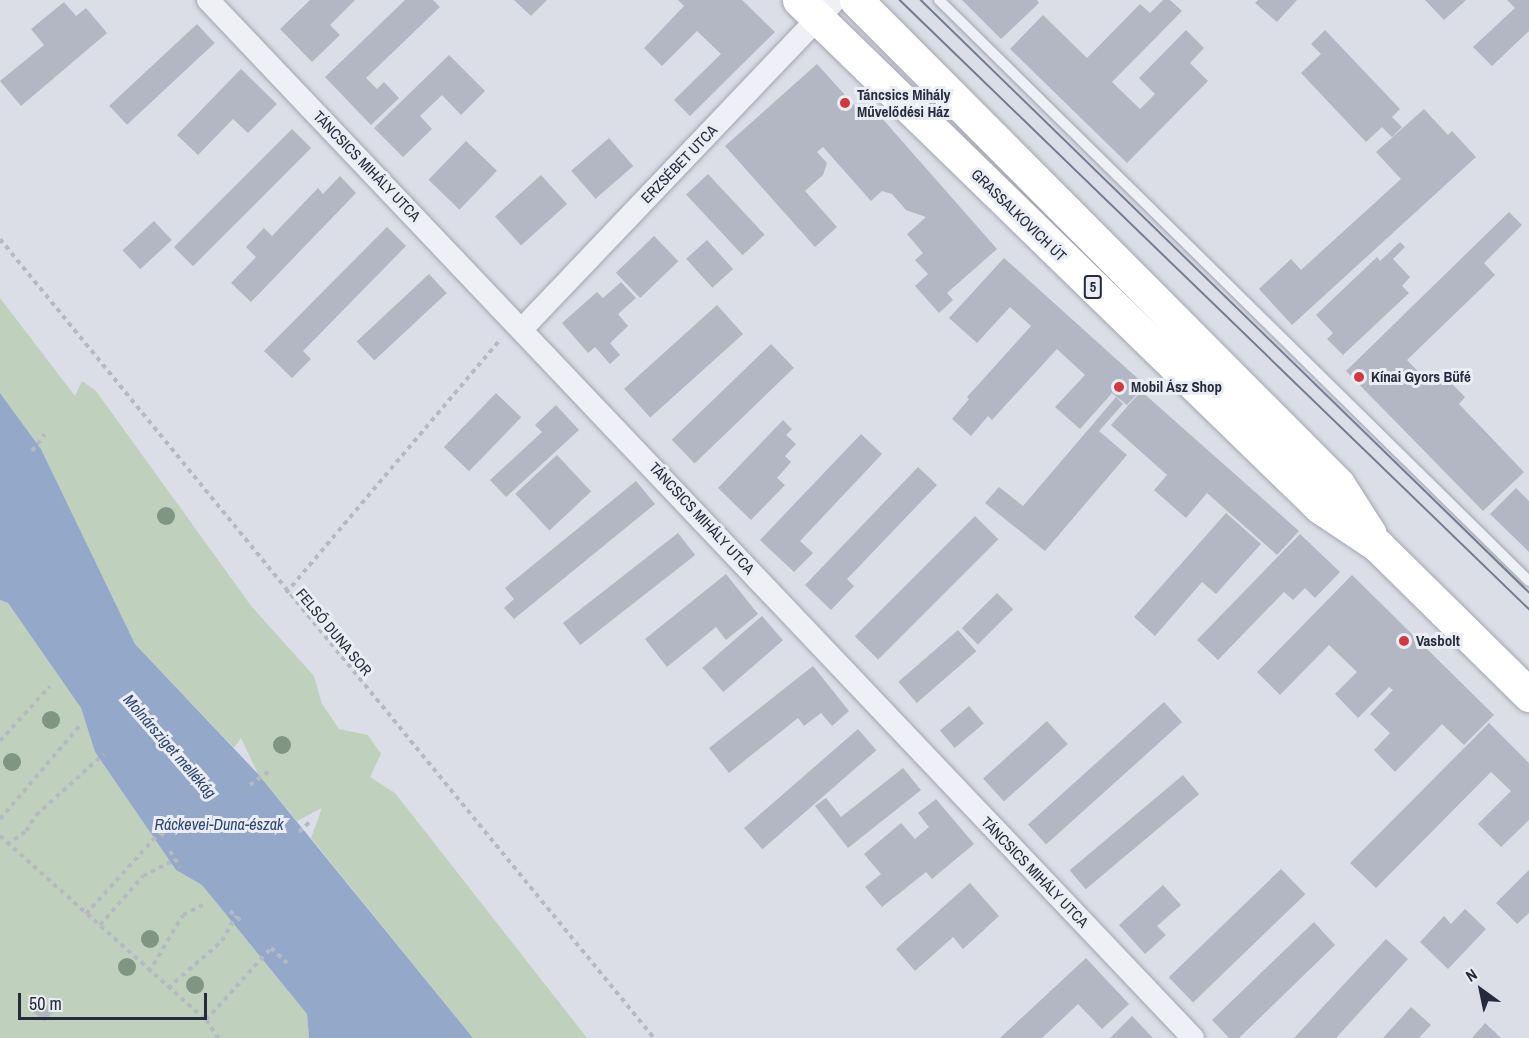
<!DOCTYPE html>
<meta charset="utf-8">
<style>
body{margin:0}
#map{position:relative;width:1529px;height:1038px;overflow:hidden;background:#dbdee6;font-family:"Archivo Narrow",sans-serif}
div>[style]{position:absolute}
.green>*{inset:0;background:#bfd1bc}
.water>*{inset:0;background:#94a8c9}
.building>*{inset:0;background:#b2b7c3;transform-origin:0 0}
.path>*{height:4px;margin-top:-2px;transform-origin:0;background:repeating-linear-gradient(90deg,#b6b9c1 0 4.5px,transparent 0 9px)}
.roads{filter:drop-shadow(0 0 2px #a1a5b0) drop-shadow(0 0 2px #a1a5b0)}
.service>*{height:10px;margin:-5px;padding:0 5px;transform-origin:5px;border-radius:5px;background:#eef0f5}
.minor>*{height:22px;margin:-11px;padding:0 11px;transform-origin:11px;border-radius:11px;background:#eef0f5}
.primary>*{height:33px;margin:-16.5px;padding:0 16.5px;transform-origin:16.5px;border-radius:16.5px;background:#fff}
.tram>*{height:1.5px;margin:-0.75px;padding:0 0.75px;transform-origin:0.75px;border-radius:0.75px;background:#747c91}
.trees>*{width:18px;height:18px;margin:-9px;border-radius:50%;background:#809582}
.dots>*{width:16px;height:16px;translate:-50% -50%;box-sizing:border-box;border:3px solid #eaedf4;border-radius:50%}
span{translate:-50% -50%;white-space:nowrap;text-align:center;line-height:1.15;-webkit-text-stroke:6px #eaedf4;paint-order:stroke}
.shield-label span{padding:2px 4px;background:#eaedf4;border:2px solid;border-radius:4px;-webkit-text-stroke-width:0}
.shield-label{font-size:14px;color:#252b3d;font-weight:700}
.poi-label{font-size:15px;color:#252b3d;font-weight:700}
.left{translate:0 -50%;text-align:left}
.street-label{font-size:15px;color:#252b3d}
.water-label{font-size:16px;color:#2d4572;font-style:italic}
.north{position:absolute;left:1451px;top:960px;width:60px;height:60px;-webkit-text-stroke:4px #eaedf4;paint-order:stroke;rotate:327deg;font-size:16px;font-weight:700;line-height:24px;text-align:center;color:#252b3d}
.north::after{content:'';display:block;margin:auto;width:21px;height:27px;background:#252b3d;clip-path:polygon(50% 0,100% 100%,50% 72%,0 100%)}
.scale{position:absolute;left:18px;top:993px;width:189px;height:27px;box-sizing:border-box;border:3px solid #252b3d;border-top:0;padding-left:8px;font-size:18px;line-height:21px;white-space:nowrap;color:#252b3d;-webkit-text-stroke:4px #eaedf4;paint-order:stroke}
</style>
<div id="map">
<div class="green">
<div style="clip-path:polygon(0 298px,75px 396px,82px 381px,96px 391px,252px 607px,314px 676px,322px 704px,339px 729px,368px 735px,381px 754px,370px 777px,395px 793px,587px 1038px,473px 1038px,311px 838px,322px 808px,297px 821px,258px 774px,241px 738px,234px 748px,135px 644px,41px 449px,0 393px)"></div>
<div style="clip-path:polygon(0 600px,8px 603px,81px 708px,95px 752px,176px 870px,202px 885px,307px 1014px,309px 1038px,0 1038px)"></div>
</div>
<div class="water">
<div style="clip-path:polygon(0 393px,41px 449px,135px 644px,258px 774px,473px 1038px,309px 1038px,307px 1014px,202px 885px,176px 870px,95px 752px,81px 708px,8px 603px,0 600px)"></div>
</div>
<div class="building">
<div style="clip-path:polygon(310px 0,355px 0,330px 25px,340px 35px,312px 62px,280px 29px)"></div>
<div style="clip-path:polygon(405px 0,433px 0,440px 7px,366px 78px,377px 89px,384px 82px,399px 98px,371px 125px,325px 77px)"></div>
<div style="clip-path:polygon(514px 0,547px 0,531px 16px)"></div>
<div style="clip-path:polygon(678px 0,742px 0,775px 32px,690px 116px,674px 100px,721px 54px,697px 31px,662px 66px,644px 48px,684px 6px)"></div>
<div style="clip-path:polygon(962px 0,1037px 0,1039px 3px,1001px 39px)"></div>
<div style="clip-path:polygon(1163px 0,1170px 0,1182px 11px,1112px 82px,1140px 109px,1155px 94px,1139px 78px,1186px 30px,1204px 48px,1190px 63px,1208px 81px,1127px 163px,1010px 49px,1043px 15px,1087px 58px,1140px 4px,1150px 13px)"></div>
<div style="clip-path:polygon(1258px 0,1297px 0,1277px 22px,1255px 3px)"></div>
<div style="clip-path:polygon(1425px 0,1466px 0,1444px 20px)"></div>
<div style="clip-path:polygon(1507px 0,1529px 0,1529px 31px,1492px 66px,1473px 47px,1515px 8px)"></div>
<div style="clip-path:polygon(64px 2px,76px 16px,86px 8px,107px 33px,21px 106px,0 81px,44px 45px,31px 29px)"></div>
<div style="left:197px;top:24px;width:26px;height:120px;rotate:47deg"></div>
<div style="clip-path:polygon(1325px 30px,1400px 109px,1392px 117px,1402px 127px,1392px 137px,1382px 127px,1366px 142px,1301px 73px,1321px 54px,1311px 44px)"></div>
<div style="clip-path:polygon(449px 55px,485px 91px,461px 115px,442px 95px,420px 116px,432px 129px,403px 157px,374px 128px)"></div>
<div style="clip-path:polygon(817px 64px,864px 116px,866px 111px,880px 116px,997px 249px,947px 293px,953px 300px,939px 313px,915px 286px,928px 274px,915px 260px,923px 253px,907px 234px,926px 217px,906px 210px,892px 194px,882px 191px,871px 201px,823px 147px,817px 152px,827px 163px,823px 175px,805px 191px,837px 227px,815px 247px,725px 146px)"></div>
<div style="clip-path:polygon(241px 69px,277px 104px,248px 133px,233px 119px,198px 155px,177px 135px)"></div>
<div style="clip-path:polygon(1424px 109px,1448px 135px,1452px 131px,1476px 157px,1292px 325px,1259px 289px,1291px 259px,1301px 270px,1401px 179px,1376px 152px)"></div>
<div style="left:292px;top:129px;width:27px;height:167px;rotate:45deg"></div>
<div style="left:609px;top:138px;width:37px;height:50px;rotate:49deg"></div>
<div style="left:466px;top:141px;width:43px;height:54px;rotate:44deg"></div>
<div style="left:708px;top:174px;width:83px;height:30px;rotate:47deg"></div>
<div style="left:541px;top:175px;width:39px;height:62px;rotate:48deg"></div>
<div style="clip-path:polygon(340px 176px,356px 193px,251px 302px,231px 283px,256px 257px,246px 247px,264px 228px,272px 236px,318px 188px,323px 194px)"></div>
<div style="clip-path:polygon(1509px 212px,1522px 225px,1484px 263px,1495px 275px,1407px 360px,1432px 386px,1443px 375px,1465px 397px,1459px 404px,1524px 472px,1483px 511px,1346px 371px)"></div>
<div style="left:154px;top:221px;width:26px;height:43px;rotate:47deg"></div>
<div style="clip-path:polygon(387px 227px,406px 246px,303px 351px,311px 359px,292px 378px,264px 351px)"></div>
<div style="left:654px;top:236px;width:35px;height:53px;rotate:46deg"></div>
<div style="left:707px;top:240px;width:39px;height:28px;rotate:48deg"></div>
<div style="clip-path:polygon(1400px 242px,1405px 247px,1393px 259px,1410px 277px,1402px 286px,1409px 293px,1343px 355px,1327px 339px,1333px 333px,1316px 315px,1377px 257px,1380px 261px)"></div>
<div style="clip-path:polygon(1004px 258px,1145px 385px,1127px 405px,1112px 393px,1080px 429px,1055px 407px,1085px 375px,1057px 349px,992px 420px,988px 416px,971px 436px,952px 419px,969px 399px,967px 397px,1031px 326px,1010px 307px,977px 343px,949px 318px)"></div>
<div style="left:429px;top:274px;width:26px;height:99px;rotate:47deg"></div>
<div style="clip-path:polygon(621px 282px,636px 298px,618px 314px,628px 326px,610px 343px,620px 355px,610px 364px,595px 347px,588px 353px,562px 323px,597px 292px,603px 298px)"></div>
<div style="left:717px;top:305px;width:39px;height:125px;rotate:48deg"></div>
<div style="left:771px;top:344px;width:33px;height:138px;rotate:46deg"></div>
<div style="clip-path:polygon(1141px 391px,1299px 531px,1277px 555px,1207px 493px,1186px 518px,1154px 490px,1167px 475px,1111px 425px)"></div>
<div style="left:496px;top:393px;width:35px;height:75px;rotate:44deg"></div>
<div style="clip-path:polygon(1116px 397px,1123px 404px,1099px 431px,1127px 455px,1045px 551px,985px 503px,999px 487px,1023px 506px)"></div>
<div style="clip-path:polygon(556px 405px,579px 430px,506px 497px,490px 480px,542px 432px,535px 425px)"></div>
<div style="clip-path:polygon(783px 420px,792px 429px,786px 435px,796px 444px,785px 456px,791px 462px,777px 478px,785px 485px,751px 520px,718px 488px)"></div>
<div style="clip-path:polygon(861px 434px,882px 454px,800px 541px,813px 553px,794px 572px,760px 540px)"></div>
<div style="left:557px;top:455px;width:50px;height:57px;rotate:47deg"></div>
<div style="clip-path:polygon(918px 467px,937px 485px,847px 579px,854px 586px,831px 610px,805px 585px)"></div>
<div style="clip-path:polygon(636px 481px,655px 504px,514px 619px,504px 608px,514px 599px,505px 588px)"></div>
<div style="clip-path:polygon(1516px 488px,1529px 501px,1529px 552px,1490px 514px)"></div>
<div style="clip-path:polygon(1226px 513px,1261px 544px,1216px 594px,1202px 582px,1155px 636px,1134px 617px)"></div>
<div style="left:975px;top:516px;width:33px;height:170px;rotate:45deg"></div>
<div style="left:678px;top:533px;width:28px;height:146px;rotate:52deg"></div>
<div style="clip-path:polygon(1300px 534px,1340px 572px,1315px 598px,1305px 588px,1293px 600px,1284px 592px,1218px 660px,1197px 640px)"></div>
<div style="clip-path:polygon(726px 574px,758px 614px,726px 640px,716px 627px,667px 667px,645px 639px)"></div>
<div style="clip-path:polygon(1352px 575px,1494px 715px,1464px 745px,1442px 724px,1395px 772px,1374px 750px,1390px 733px,1370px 714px,1393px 690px,1389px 687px,1358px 718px,1335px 694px,1357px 672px,1329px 645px,1280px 695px,1257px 672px)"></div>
<div style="left:997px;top:593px;width:23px;height:50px;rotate:45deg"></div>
<div style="left:762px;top:616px;width:32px;height:79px;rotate:49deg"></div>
<div style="left:958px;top:630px;width:28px;height:79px;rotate:49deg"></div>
<div style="clip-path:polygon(813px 666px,849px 711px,832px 726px,821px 713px,804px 726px,798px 718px,729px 773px,709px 748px)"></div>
<div style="left:1164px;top:702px;width:27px;height:183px;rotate:48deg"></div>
<div style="left:969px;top:706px;width:23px;height:38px;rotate:50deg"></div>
<div style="left:1047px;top:721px;width:31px;height:86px;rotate:48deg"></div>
<div style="clip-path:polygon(1489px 723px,1529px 763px,1529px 820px,1501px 847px,1478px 824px,1511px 791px,1491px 772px,1376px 888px,1350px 863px)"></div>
<div style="left:858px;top:729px;width:28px;height:151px;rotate:49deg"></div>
<div style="clip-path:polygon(903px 768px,921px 790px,848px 848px,815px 806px,826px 798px,841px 817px)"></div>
<div style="left:1183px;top:775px;width:25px;height:148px;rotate:50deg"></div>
<div style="clip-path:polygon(936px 799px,974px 844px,932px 879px,926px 872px,882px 907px,865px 887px,881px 874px,864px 854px,901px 823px,915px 839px,929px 827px,918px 813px)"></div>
<div style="left:1281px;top:869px;width:35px;height:156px;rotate:46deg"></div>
<div style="clip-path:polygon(1529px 870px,1529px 913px,1517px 924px,1496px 903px)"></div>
<div style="clip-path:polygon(970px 883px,999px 916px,963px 949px,953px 937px,915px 971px,896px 949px)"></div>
<div style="clip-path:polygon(1163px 885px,1181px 905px,1157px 926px,1166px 935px,1145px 954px,1119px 925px)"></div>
<div style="clip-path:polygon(1465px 909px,1486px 929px,1448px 969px,1420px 942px,1444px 916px,1451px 924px)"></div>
<div style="clip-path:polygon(1314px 922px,1335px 945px,1239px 1038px,1229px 1038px,1212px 1020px)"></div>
<div style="clip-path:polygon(1386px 939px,1408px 959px,1336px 1038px,1294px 1038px)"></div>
<div style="clip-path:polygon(1086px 958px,1129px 1004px,1102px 1029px,1078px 1004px,1042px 1038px,1000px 1038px)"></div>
<div style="left:38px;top:997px;width:21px;height:15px;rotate:39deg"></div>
<div style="clip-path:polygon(1411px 1007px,1431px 1025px,1419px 1038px,1383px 1038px)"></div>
<div style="clip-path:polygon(1132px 1016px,1153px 1038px,1110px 1038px)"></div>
<div style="clip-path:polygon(1485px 1023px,1501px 1038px,1472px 1038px)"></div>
</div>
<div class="path">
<div style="left:0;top:239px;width:1033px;rotate:50.7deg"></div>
<div style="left:32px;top:451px;width:21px;rotate:-53deg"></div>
<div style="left:286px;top:593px;width:330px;rotate:-49.8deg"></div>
<div style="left:0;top:741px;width:74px;rotate:-47.7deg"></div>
<div style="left:250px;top:785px;width:24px;rotate:-36deg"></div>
<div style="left:0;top:819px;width:125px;rotate:-49.5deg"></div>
<div style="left:154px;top:826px;width:16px;rotate:45deg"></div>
<div style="left:299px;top:832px;width:18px;rotate:-43deg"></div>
<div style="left:0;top:836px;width:276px;rotate:41.8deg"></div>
<div style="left:206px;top:1020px;width:22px;rotate:56deg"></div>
<div style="left:7px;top:845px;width:24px;rotate:-36deg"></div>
<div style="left:26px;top:831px;width:19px;rotate:-58deg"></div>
<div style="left:36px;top:815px;width:91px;rotate:-41.9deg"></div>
<div style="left:170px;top:851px;width:19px;rotate:58deg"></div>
<div style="left:230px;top:911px;width:15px;rotate:42deg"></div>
<div style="left:86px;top:914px;width:110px;rotate:-47.9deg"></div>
<div style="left:100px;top:925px;width:65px;rotate:-48.7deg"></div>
<div style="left:143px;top:876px;width:36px;rotate:-27deg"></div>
<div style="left:149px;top:972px;width:66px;rotate:-59.2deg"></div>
<div style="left:183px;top:915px;width:27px;rotate:-27deg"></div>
<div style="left:168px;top:988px;width:72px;rotate:-41deg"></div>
<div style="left:222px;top:941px;width:29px;rotate:-61deg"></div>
<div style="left:206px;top:1020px;width:97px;rotate:-47.9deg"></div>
<div style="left:271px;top:948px;width:22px;rotate:43deg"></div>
</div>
<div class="roads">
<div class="service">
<div style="left:939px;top:0;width:828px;rotate:44.56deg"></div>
</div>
<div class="minor">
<div style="left:208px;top:0;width:1431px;rotate:46.5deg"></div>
<div style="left:523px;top:328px;width:453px;rotate:-46.4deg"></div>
</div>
<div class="primary">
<div style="left:799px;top:0;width:727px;rotate:44.22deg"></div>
<div style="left:1320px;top:507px;width:69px;rotate:33.7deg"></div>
<div style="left:1377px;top:545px;width:214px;rotate:44.6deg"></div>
<div style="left:856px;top:0;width:683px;rotate:45.12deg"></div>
<div style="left:1338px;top:484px;width:59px;rotate:57.4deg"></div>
</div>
</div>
<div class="tram">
<div style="left:900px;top:0;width:876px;rotate:44.07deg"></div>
<div style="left:921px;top:0;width:849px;rotate:44.24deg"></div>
</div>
<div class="trees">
<div style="left:166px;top:516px"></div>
<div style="left:51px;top:720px"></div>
<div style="left:282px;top:745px"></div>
<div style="left:12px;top:762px"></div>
<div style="left:150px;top:939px"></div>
<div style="left:127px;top:967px"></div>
<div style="left:195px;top:985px"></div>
</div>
<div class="dots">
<div style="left:845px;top:103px;background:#d4383f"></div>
<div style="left:1359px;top:377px;background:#d4383f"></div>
<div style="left:1119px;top:387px;background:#d4383f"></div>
<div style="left:1404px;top:641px;background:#d4383f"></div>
</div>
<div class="shield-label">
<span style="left:1093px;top:287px">5</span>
</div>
<div class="poi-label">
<span class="left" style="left:857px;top:103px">Táncsics Mihály<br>Művelődési Ház</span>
<span class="left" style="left:1371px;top:377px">Kínai Gyors Büfé</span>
<span class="left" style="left:1131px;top:387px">Mobil Ász Shop</span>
<span class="left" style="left:1416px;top:641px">Vasbolt</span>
</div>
<div class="street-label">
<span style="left:679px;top:164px;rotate:-46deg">ERZSÉBET UTCA</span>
<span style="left:367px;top:166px;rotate:46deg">TÁNCSICS MIHÁLY UTCA</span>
<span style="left:1019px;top:215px;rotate:44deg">GRASSALKOVICH ÚT</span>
<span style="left:702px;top:518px;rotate:47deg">TÁNCSICS MIHÁLY UTCA</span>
<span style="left:334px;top:632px;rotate:50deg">FELSŐ DUNA SOR</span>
<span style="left:1035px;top:872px;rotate:46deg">TÁNCSICS MIHÁLY UTCA</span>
</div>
<div class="water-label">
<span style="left:170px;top:746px;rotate:49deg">Molnársziget mellékág</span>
<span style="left:219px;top:824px">Ráckevei-Duna-észak</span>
</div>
<div class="north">N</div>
<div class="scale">50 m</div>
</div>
